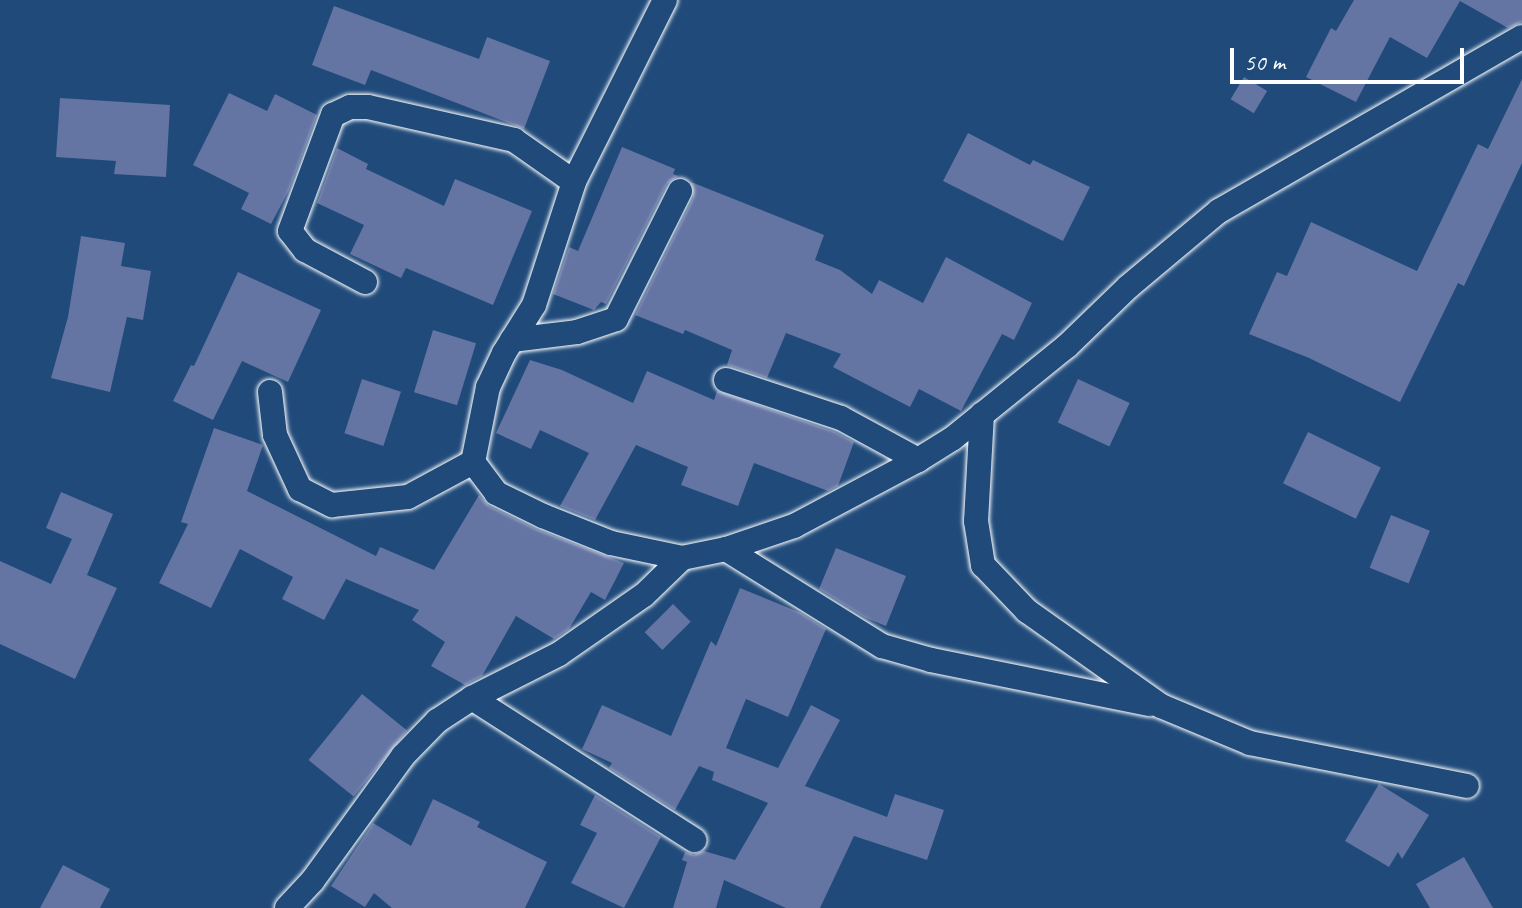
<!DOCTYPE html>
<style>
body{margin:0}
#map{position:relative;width:1522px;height:908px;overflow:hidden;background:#1f4a7a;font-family:Caveat,sans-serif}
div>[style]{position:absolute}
.building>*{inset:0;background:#6474a3;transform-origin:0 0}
.roads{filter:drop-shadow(0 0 2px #fff) drop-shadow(0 0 2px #fff)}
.street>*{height:24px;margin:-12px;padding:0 12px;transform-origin:12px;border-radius:12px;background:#1f4a7a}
span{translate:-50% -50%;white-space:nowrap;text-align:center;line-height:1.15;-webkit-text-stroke:7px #1f4a7a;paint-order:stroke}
.scale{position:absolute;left:1230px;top:48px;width:234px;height:36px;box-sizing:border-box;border:4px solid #fff;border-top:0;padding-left:10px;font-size:24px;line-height:28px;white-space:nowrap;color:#fff;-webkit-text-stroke:6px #1f4a7a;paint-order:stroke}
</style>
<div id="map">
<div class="building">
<div style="clip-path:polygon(1354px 0,1522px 0,1522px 22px,1508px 28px,1460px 1px,1427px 58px,1390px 37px,1356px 102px,1306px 77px,1331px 28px,1336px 31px)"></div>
<div style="clip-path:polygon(334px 6px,479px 59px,487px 37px,550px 61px,524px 129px,371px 70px,365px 85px,312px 65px)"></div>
<div style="left:1244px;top:77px;width:27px;height:26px;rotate:31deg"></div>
<div style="clip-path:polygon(1522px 79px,1522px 163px,1464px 286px,1458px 283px,1400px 402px,1309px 358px,1249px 334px,1277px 272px,1287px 276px,1311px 222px,1417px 271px,1478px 144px,1488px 149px)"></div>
<div style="clip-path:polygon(229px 93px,267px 111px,275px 94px,317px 115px,289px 190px,271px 224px,241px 209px,249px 193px,193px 165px)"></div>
<div style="clip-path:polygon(60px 98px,170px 105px,166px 177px,114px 174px,116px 161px,56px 157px)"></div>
<div style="clip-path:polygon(968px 133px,1030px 165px,1033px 160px,1090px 187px,1063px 241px,943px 181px)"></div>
<div style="clip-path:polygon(622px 147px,675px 169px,673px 174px,678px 176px,667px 184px,606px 304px,601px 302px,594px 310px,553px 294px,569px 247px,578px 251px)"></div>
<div style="clip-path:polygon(337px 148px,368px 164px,366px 169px,444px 206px,455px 179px,532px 211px,493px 305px,406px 268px,401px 278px,350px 254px,364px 225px,317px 203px)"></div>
<div style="clip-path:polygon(691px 182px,824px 235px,815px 260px,840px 270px,872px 294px,879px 280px,923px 303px,946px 257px,1032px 303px,1014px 340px,1002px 334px,961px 411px,919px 389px,910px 407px,833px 367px,841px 354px,786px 333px,767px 378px,727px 365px,732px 350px,685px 330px,683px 334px,635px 315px,693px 198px)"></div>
<div style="clip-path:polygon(81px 236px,125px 243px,121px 266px,151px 271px,143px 320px,127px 317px,110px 392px,51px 378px,68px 317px)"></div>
<div style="clip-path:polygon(238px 272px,321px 310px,288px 382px,242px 361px,213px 420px,173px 401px,191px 365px,194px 366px)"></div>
<div style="left:433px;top:330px;width:45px;height:65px;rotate:17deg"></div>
<div style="clip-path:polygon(530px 360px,562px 370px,633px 403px,647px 371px,714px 400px,717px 391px,835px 432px,854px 442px,838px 486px,828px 491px,754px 463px,738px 506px,681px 485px,688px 467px,636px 445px,595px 520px,560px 506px,589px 453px,540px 430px,531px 449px,496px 433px)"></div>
<div style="left:362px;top:379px;width:41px;height:57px;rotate:18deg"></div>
<div style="left:1078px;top:379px;width:57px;height:48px;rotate:25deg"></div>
<div style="clip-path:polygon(214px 428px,263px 445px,247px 491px,376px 556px,380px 547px,434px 570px,479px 495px,489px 506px,536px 529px,624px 563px,605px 600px,591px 592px,569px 629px,554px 639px,516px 616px,482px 676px,465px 685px,431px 666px,445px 642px,412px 620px,419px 610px,346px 579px,324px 620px,282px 599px,293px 577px,240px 549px,211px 608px,159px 583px,188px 524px,181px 522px)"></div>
<div style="left:1308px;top:432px;width:81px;height:57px;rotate:26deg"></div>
<div style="clip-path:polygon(61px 492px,113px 514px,87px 575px,117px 588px,75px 679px,0 644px,0 561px,51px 584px,72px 539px,46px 528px)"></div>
<div style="left:1391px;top:515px;width:42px;height:57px;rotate:22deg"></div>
<div style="clip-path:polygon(836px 548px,906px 576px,886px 626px,866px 618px,819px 589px)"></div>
<div style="clip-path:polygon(740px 588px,801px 613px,826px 629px,788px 717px,746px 699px,726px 748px,778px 768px,811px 705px,840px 720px,805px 786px,887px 817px,895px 794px,944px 810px,927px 860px,854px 836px,820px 908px,786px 908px,724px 880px,716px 908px,673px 908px,687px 862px,682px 860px,685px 852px,694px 855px,704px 851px,735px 860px,768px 803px,712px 780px,714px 772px,699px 766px,675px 810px,609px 768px,612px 763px,582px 749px,602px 705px,671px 736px,711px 641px,716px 646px)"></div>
<div style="left:673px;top:604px;width:25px;height:40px;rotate:45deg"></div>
<div style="left:362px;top:694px;width:58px;height:85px;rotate:39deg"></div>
<div style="clip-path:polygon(1379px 784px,1429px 815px,1402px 859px,1398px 852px,1389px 867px,1345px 841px)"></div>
<div style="clip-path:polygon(595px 795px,661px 837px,624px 908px,571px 883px,597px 833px,580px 825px)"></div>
<div style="clip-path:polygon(433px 799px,480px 822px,477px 827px,547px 862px,525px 908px,392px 908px,374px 893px,365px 907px,331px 886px,373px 823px,411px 846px)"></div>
<div style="clip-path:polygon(1464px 857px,1493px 908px,1430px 908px,1416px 884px)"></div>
<div style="clip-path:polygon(63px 865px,110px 889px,100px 908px,40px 908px)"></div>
</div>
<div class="roads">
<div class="street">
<div style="left:665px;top:0;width:203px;rotate:116.6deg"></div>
<div style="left:574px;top:182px;width:129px;rotate:108deg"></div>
<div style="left:534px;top:305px;width:57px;rotate:122deg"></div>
<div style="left:504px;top:353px;width:38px;rotate:115deg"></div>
<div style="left:488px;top:387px;width:76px;rotate:101.3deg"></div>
<div style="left:473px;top:462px;width:39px;rotate:53deg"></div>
<div style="left:496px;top:493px;width:52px;rotate:26.1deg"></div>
<div style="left:543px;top:516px;width:73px;rotate:21.7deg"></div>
<div style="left:611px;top:543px;width:73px;rotate:11.9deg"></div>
<div style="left:682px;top:558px;width:45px;rotate:-11.6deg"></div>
<div style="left:726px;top:549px;width:72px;rotate:-18.7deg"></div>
<div style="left:794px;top:526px;width:140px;rotate:-28deg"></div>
<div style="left:918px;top:460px;width:40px;rotate:-32deg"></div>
<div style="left:952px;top:439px;width:148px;rotate:-39deg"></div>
<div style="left:1067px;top:346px;width:85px;rotate:-44deg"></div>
<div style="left:1128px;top:287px;width:119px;rotate:-39.9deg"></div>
<div style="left:1219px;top:211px;width:349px;rotate:-29.9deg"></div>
<div style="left:365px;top:282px;width:68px;rotate:-151.9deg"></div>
<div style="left:305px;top:250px;width:24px;rotate:-128deg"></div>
<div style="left:290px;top:231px;width:124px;rotate:-69.7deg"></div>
<div style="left:333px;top:115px;width:19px;rotate:-25deg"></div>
<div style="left:350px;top:107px;width:18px"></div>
<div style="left:368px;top:107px;width:150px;rotate:12.7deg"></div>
<div style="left:514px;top:140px;width:73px;rotate:35deg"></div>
<div style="left:512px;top:340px;width:65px;rotate:-7deg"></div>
<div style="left:577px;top:332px;width:41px;rotate:-18.4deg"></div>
<div style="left:616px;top:319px;width:143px;rotate:-63.4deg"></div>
<div style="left:726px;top:380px;width:121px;rotate:18.3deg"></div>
<div style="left:841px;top:418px;width:88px;rotate:28.6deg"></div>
<div style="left:270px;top:392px;width:43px;rotate:83.4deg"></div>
<div style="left:275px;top:435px;width:60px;rotate:65.2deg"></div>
<div style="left:300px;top:489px;width:36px;rotate:27deg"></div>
<div style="left:332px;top:505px;width:76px;rotate:-6deg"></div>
<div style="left:408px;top:497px;width:74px;rotate:-28.3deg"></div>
<div style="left:982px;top:414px;width:107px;rotate:93.2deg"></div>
<div style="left:976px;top:521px;width:45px;rotate:81deg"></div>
<div style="left:983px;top:565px;width:64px;rotate:46.3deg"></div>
<div style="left:1027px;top:611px;width:164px;rotate:35.3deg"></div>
<div style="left:1161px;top:706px;width:96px;rotate:22.6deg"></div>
<div style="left:1250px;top:743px;width:221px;rotate:11.2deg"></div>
<div style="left:726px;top:549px;width:184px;rotate:31.9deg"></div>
<div style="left:882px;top:646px;width:51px;rotate:15.9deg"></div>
<div style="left:931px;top:660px;width:223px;rotate:11.4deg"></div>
<div style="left:472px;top:698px;width:264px;rotate:32.6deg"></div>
<div style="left:287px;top:908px;width:38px;rotate:-47deg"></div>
<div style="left:313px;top:880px;width:153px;rotate:-54deg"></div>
<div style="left:403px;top:756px;width:49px;rotate:-45.8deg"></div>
<div style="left:437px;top:721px;width:42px;rotate:-33.3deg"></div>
<div style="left:472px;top:698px;width:97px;rotate:-26.8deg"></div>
<div style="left:559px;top:654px;width:103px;rotate:-34.8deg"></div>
<div style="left:644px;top:595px;width:53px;rotate:-44.2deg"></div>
</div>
</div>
<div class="scale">50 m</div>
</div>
